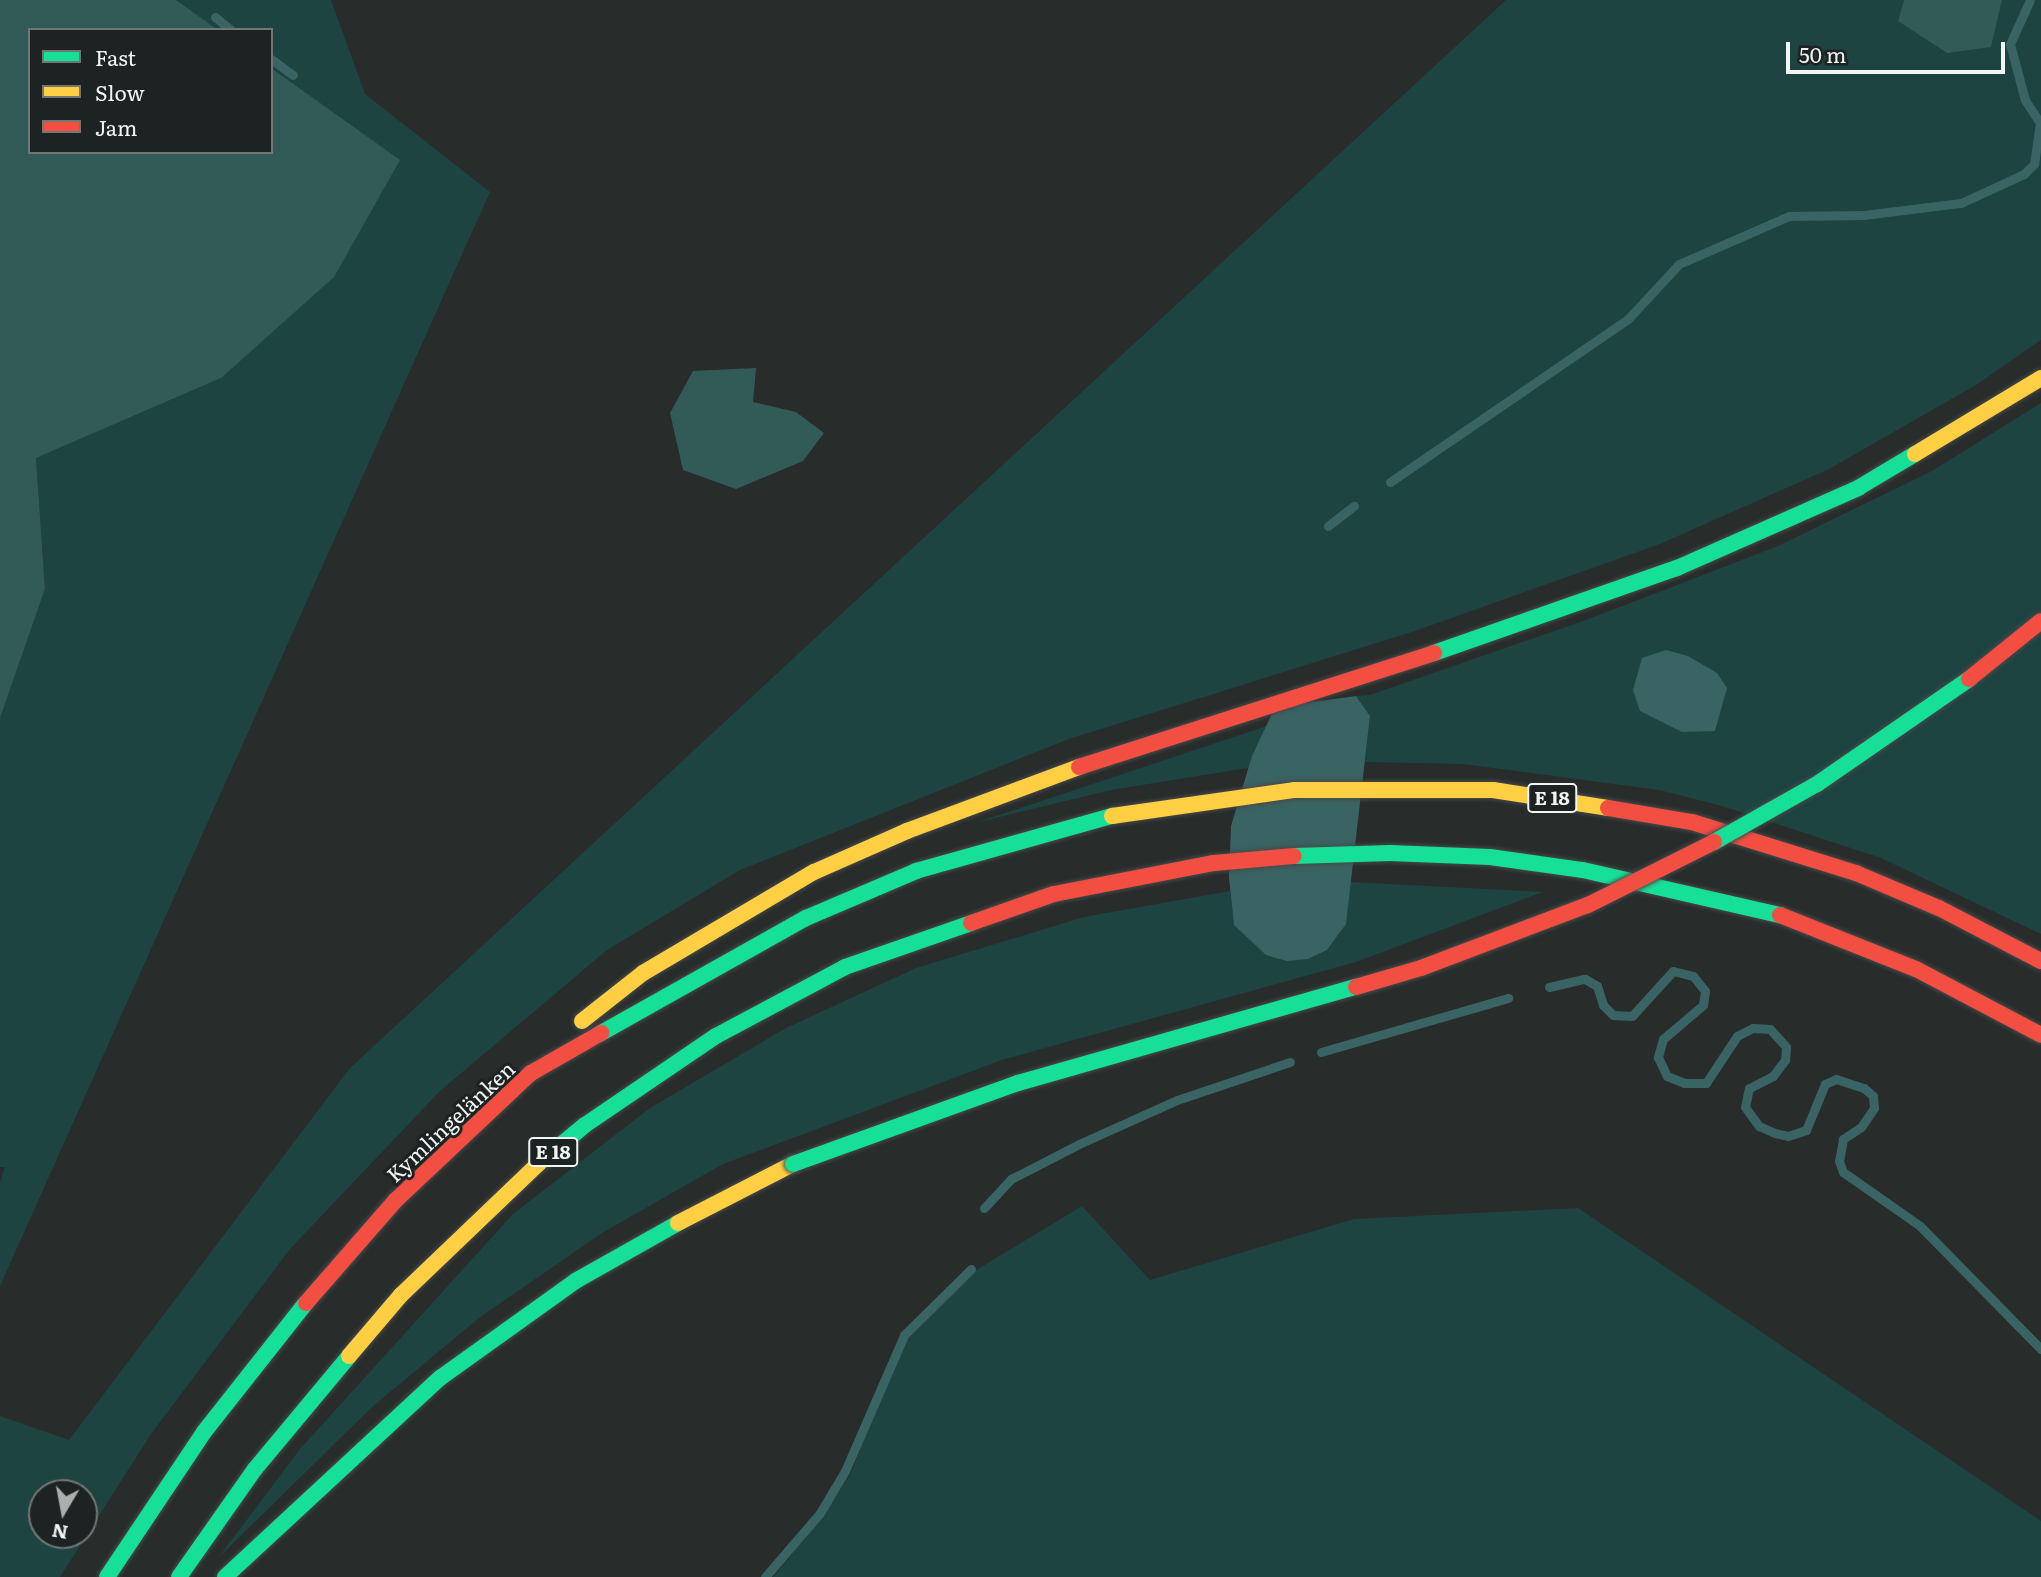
<!DOCTYPE html>
<meta charset="utf-8">
<style>
body{margin:0}
#map{position:relative;width:2041px;height:1577px;overflow:hidden;background:#282c2b;font-family:Literata,serif}
div>[style]{position:absolute}
.green>*{inset:0;background:#1d4441}
.forest>*{inset:0;background:#325b58}
.water>*{inset:0;background:#396463}
.stream>*{height:9px;margin:-4.5px;padding:0 4.5px;transform-origin:4.5px;border-radius:4.5px;background:#396463}
.roads{filter:drop-shadow(0 0 2px #464949) drop-shadow(0 0 2px #464949)}
.fast>*{height:16px;margin:-8px;padding:0 8px;transform-origin:8px;border-radius:8px;background:#16e098}
.slow>*{height:16px;margin:-8px;padding:0 8px;transform-origin:8px;border-radius:8px;background:#ffcf43}
.jam>*{height:16px;margin:-8px;padding:0 8px;transform-origin:8px;border-radius:8px;background:#f24e42}
.bridges{filter:drop-shadow(0 0 2px #464949) drop-shadow(0 0 2px #464949)}
.fast-bridge>*{height:16px;margin:-8px;padding:0 8px;transform-origin:8px;border-radius:8px;background:#16e098}
.jam-bridge>*{height:16px;margin:-8px;padding:0 8px;transform-origin:8px;border-radius:8px;background:#f24e42}
span{translate:-50% -50%;white-space:nowrap;text-align:center;line-height:1.15;-webkit-text-stroke:6px #1d2322;paint-order:stroke}
.shield-label span{padding:2px 5px;background:#1d2322;border:2px solid;border-radius:5px;-webkit-text-stroke-width:0}
.shield-label{font-size:19px;color:#f1f5f4;font-weight:700}
.street-label{font-size:21px;color:#f1f5f4}
.legend{position:absolute;left:28px;top:28px;width:245px;height:126px;box-sizing:border-box;background:#1d2322;border:2px solid #727776;margin:0;padding:9px 12px;list-style:none;font-size:21px;color:#f1f5f4}
.legend li{display:flex;align-items:center;gap:14px;height:35px}
.legend b{width:35px;border:2px solid #727776}
.north{position:absolute;left:28px;top:1479px;width:70px;height:70px;box-sizing:border-box;background:#1d2322;border:2px solid #727776;border-radius:50%;rotate:190deg;font-size:19px;font-weight:700;line-height:28px;text-align:center;color:#f1f5f4}
.north::after{content:'';display:block;margin:auto;width:24px;height:32px;background:#abafae;clip-path:polygon(50% 0,100% 100%,50% 72%,0 100%)}
.scale{position:absolute;left:1786px;top:42px;width:219px;height:32px;box-sizing:border-box;border:4px solid #f1f5f4;border-top:0;padding-left:9px;font-size:21px;line-height:24px;white-space:nowrap;color:#f1f5f4;-webkit-text-stroke:5px #1d2322;paint-order:stroke}
</style>
<div id="map">
<div class="green">
<div style="clip-path:polygon(176px 0,331px 0,365px 94px,490px 192px,0 1286px,0 1182px,5px 1167px,0 1167px,0 718px,45px 589px,36px 458px,221px 378px,399px 160px,271px 68px,271px 30px,218px 30px)"></div>
<div style="clip-path:polygon(evenodd,1506px 0,1904px 0,1898px 21px,1991px 47px,2002px 0,2041px 0,2041px 340px,1976px 385px,1829px 469px,1660px 544px,1415px 631px,1069px 739px,740px 870px,607px 950px,440px 1091px,290px 1249px,151px 1434px,60px 1577px,0 1577px,0 1416px,69px 1440px,350px 1068px,1506px 0,42px 1493px,84px 1493px,84px 1535px,42px 1535px,42px 1493px)"></div>
<div style="clip-path:polygon(2041px 403px,2041px 934px,1881px 858px,1722px 806px,1659px 790px,1463px 764px,1365px 762px,1370px 716px,1356px 696px,1370px 695px,1586px 620px,1778px 546px,1932px 471px)"></div>
<div style="clip-path:polygon(1267px 726px,1248px 768px,1111px 790px,975px 823px)"></div>
<div style="clip-path:polygon(1350px 882px,1543px 892px,1356px 962px,1002px 1060px,723px 1164px,602px 1233px,479px 1318px,371px 1408px,218px 1558px,300px 1449px,513px 1214px,650px 1108px,786px 1028px,916px 968px,1084px 917px,1230px 891px,1234px 925px,1308px 959px,1327px 950px,1340px 933px)"></div>
<div style="clip-path:polygon(1082px 1206px,1150px 1280px,1354px 1219px,1578px 1208px,2041px 1521px,2041px 1577px,773px 1577px,824px 1516px,851px 1473px,888px 1377px,908px 1338px,936px 1303px,973px 1272px)"></div>
</div>
<div class="forest">
<div style="clip-path:polygon(0 0,176px 0,218px 30px,30px 30px,30px 152px,271px 152px,271px 68px,400px 160px,334px 277px,221px 378px,36px 458px,45px 589px,0 718px)"></div>
<div style="clip-path:polygon(1904px 0,2002px 0,1991px 47px,1947px 53px,1898px 21px)"></div>
<div style="clip-path:polygon(756px 368px,753px 402px,796px 412px,824px 433px,803px 461px,736px 489px,683px 470px,670px 413px,693px 371px)"></div>
</div>
<div class="water">
<div style="clip-path:polygon(1666px 650px,1688px 656px,1717px 673px,1727px 688px,1715px 731px,1682px 732px,1640px 711px,1633px 690px,1642px 658px)"></div>
<div style="clip-path:polygon(1356px 696px,1370px 716px,1346px 924px,1327px 950px,1308px 959px,1287px 961px,1266px 955px,1234px 925px,1229px 878px,1231px 826px,1252px 756px,1275px 707px)"></div>
</div>
<div class="stream">
<div style="left:215px;top:17px;width:21px;rotate:39deg"></div>
<div style="left:271px;top:59px;width:27px;rotate:36deg"></div>
<div style="left:1390px;top:482px;width:288px;rotate:-34.4deg"></div>
<div style="left:1628px;top:319px;width:75px;rotate:-47.2deg"></div>
<div style="left:1679px;top:264px;width:120px;rotate:-23.6deg"></div>
<div style="left:1789px;top:216px;width:75px;rotate:-0.8deg"></div>
<div style="left:1864px;top:215px;width:98px;rotate:-7.1deg"></div>
<div style="left:1961px;top:203px;width:69px;rotate:-24.7deg"></div>
<div style="left:2024px;top:174px;width:14px;rotate:-45deg"></div>
<div style="left:2034px;top:164px;width:41px;rotate:-81.7deg"></div>
<div style="left:2040px;top:123px;width:27px;rotate:-123deg"></div>
<div style="left:2025px;top:100px;width:58px;rotate:-105deg"></div>
<div style="left:2010px;top:44px;width:48px;rotate:-65.6deg"></div>
<div style="left:1328px;top:526px;width:33px;rotate:-38deg"></div>
<div style="left:1549px;top:987px;width:37px;rotate:-13deg"></div>
<div style="left:1585px;top:979px;width:14px;rotate:30deg"></div>
<div style="left:1597px;top:986px;width:20px;rotate:72deg"></div>
<div style="left:1603px;top:1005px;width:14px;rotate:45deg"></div>
<div style="left:1613px;top:1015px;width:19px;rotate:3deg"></div>
<div style="left:1632px;top:1016px;width:61px;rotate:-47.7deg"></div>
<div style="left:1673px;top:971px;width:21px;rotate:14deg"></div>
<div style="left:1693px;top:976px;width:19px;rotate:51deg"></div>
<div style="left:1705px;top:991px;width:14px;rotate:98deg"></div>
<div style="left:1703px;top:1005px;width:52px;rotate:139.6deg"></div>
<div style="left:1663px;top:1039px;width:19px;rotate:106deg"></div>
<div style="left:1658px;top:1057px;width:21px;rotate:65deg"></div>
<div style="left:1667px;top:1076px;width:18px;rotate:22deg"></div>
<div style="left:1684px;top:1083px;width:22px"></div>
<div style="left:1706px;top:1083px;width:56px;rotate:-56.6deg"></div>
<div style="left:1737px;top:1036px;width:18px;rotate:-27deg"></div>
<div style="left:1753px;top:1028px;width:17px;rotate:3deg"></div>
<div style="left:1770px;top:1029px;width:24px;rotate:48deg"></div>
<div style="left:1786px;top:1047px;width:13px;rotate:94deg"></div>
<div style="left:1785px;top:1060px;width:20px;rotate:127deg"></div>
<div style="left:1773px;top:1076px;width:27px;rotate:153deg"></div>
<div style="left:1749px;top:1088px;width:19px;rotate:102deg"></div>
<div style="left:1745px;top:1107px;width:24px;rotate:54deg"></div>
<div style="left:1759px;top:1126px;width:17px;rotate:24deg"></div>
<div style="left:1775px;top:1133px;width:13px;rotate:13deg"></div>
<div style="left:1788px;top:1136px;width:19px;rotate:-18deg"></div>
<div style="left:1806px;top:1130px;width:50px;rotate:-67.6deg"></div>
<div style="left:1825px;top:1084px;width:12px;rotate:-24deg"></div>
<div style="left:1836px;top:1079px;width:29px;rotate:18deg"></div>
<div style="left:1864px;top:1088px;width:12px;rotate:42deg"></div>
<div style="left:1873px;top:1096px;width:12px;rotate:85deg"></div>
<div style="left:1874px;top:1108px;width:23px;rotate:124deg"></div>
<div style="left:1861px;top:1127px;width:22px;rotate:146deg"></div>
<div style="left:1843px;top:1139px;width:22px;rotate:100deg"></div>
<div style="left:1839px;top:1161px;width:12px;rotate:70deg"></div>
<div style="left:1843px;top:1172px;width:94px;rotate:35deg"></div>
<div style="left:1920px;top:1226px;width:173px;rotate:45.5deg"></div>
<div style="left:1321px;top:1052px;width:195px;rotate:-16.1deg"></div>
<div style="left:984px;top:1208px;width:40px;rotate:-47deg"></div>
<div style="left:1011px;top:1179px;width:76px;rotate:-27.2deg"></div>
<div style="left:1079px;top:1144px;width:107px;rotate:-24.2deg"></div>
<div style="left:1177px;top:1100px;width:119px;rotate:-18.6deg"></div>
<div style="left:765px;top:1577px;width:84px;rotate:-49.3deg"></div>
<div style="left:820px;top:1513px;width:49px;rotate:-59.2deg"></div>
<div style="left:845px;top:1471px;width:148px;rotate:-66.5deg"></div>
<div style="left:904px;top:1335px;width:94px;rotate:-44.6deg"></div>
</div>
<div class="roads">
<div class="fast">
<div style="left:1434px;top:653px;width:257px;rotate:-19.3deg"></div>
<div style="left:1677px;top:568px;width:198px;rotate:-23.8deg"></div>
<div style="left:1858px;top:488px;width:66px;rotate:-30.8deg"></div>
<div style="left:1294px;top:856px;width:96px;rotate:-1.8deg"></div>
<div style="left:1390px;top:853px;width:100px;rotate:2.3deg"></div>
<div style="left:1490px;top:857px;width:94px;rotate:8deg"></div>
<div style="left:1583px;top:870px;width:202px;rotate:12.9deg"></div>
<div style="left:601px;top:1033px;width:235px;rotate:-29.3deg"></div>
<div style="left:806px;top:918px;width:120px;rotate:-23.1deg"></div>
<div style="left:916px;top:871px;width:204px;rotate:-15.7deg"></div>
<div style="left:539px;top:1163px;width:60px;rotate:-39.6deg"></div>
<div style="left:585px;top:1125px;width:158px;rotate:-34.2deg"></div>
<div style="left:716px;top:1036px;width:146px;rotate:-28.1deg"></div>
<div style="left:845px;top:967px;width:133px;rotate:-19.2deg"></div>
<div style="left:107px;top:1577px;width:174px;rotate:-56.2deg"></div>
<div style="left:204px;top:1432px;width:164px;rotate:-51.7deg"></div>
<div style="left:179px;top:1577px;width:132px;rotate:-54.9deg"></div>
<div style="left:255px;top:1469px;width:147px;rotate:-50.2deg"></div>
<div style="left:225px;top:1577px;width:293px;rotate:-42.8deg"></div>
<div style="left:440px;top:1378px;width:168px;rotate:-35.6deg"></div>
<div style="left:577px;top:1280px;width:116px;rotate:-29.4deg"></div>
</div>
<div class="slow">
<div style="left:1915px;top:454px;width:147px;rotate:-31.1deg"></div>
<div style="left:1112px;top:816px;width:185px;rotate:-8.1deg"></div>
<div style="left:1295px;top:790px;width:198px"></div>
<div style="left:1493px;top:790px;width:116px;rotate:8.9deg"></div>
<div style="left:582px;top:1021px;width:78px;rotate:-38.2deg"></div>
<div style="left:643px;top:973px;width:199px;rotate:-30.6deg"></div>
<div style="left:814px;top:872px;width:102px;rotate:-23.8deg"></div>
<div style="left:907px;top:831px;width:184px;rotate:-20.4deg"></div>
<div style="left:678px;top:1223px;width:129px;rotate:-27.2deg"></div>
<div style="left:349px;top:1356px;width:80px;rotate:-49.6deg"></div>
<div style="left:401px;top:1295px;width:191px;rotate:-43.7deg"></div>
</div>
<div class="jam">
<div style="left:1079px;top:767px;width:373px;rotate:-17.8deg"></div>
<div style="left:1608px;top:808px;width:85px;rotate:9.5deg"></div>
<div style="left:1692px;top:822px;width:172px;rotate:17.3deg"></div>
<div style="left:1856px;top:873px;width:90px;rotate:22.9deg"></div>
<div style="left:1939px;top:908px;width:115px;rotate:27.5deg"></div>
<div style="left:1780px;top:915px;width:146px;rotate:21.7deg"></div>
<div style="left:1916px;top:969px;width:141px;rotate:27.8deg"></div>
<div style="left:971px;top:923px;width:88px;rotate:-19.3deg"></div>
<div style="left:1054px;top:894px;width:163px;rotate:-11deg"></div>
<div style="left:1214px;top:863px;width:80px;rotate:-5deg"></div>
<div style="left:306px;top:1303px;width:137px;rotate:-48.9deg"></div>
<div style="left:396px;top:1200px;width:185px;rotate:-43.3deg"></div>
<div style="left:531px;top:1073px;width:81px;rotate:-29.7deg"></div>
</div>
</div>
<div class="bridges">
<div class="fast-bridge">
<div style="left:1714px;top:842px;width:118px;rotate:-29.4deg"></div>
<div style="left:1817px;top:784px;width:185px;rotate:-34.6deg"></div>
<div style="left:793px;top:1164px;width:239px;rotate:-19.8deg"></div>
<div style="left:1018px;top:1083px;width:351px;rotate:-15.9deg"></div>
</div>
<div class="jam-bridge">
<div style="left:1969px;top:679px;width:92px;rotate:-38.9deg"></div>
<div style="left:1356px;top:987px;width:68px;rotate:-16.3deg"></div>
<div style="left:1421px;top:968px;width:178px;rotate:-20.7deg"></div>
<div style="left:1588px;top:905px;width:141px;rotate:-26.6deg"></div>
</div>
</div>
<div class="shield-label">
<span style="left:1552px;top:798px">E 18</span>
<span style="left:553px;top:1152px">E 18</span>
</div>
<div class="street-label">
<span style="left:450px;top:1121px;rotate:-43deg">Kymlingelänken</span>
</div>
<ul class="legend">
<li><b style="height:9px;background:#16e098"></b>Fast</li>
<li><b style="height:9px;background:#ffcf43"></b>Slow</li>
<li><b style="height:9px;background:#f24e42"></b>Jam</li>
</ul>
<div class="north">N</div>
<div class="scale">50 m</div>
</div>
